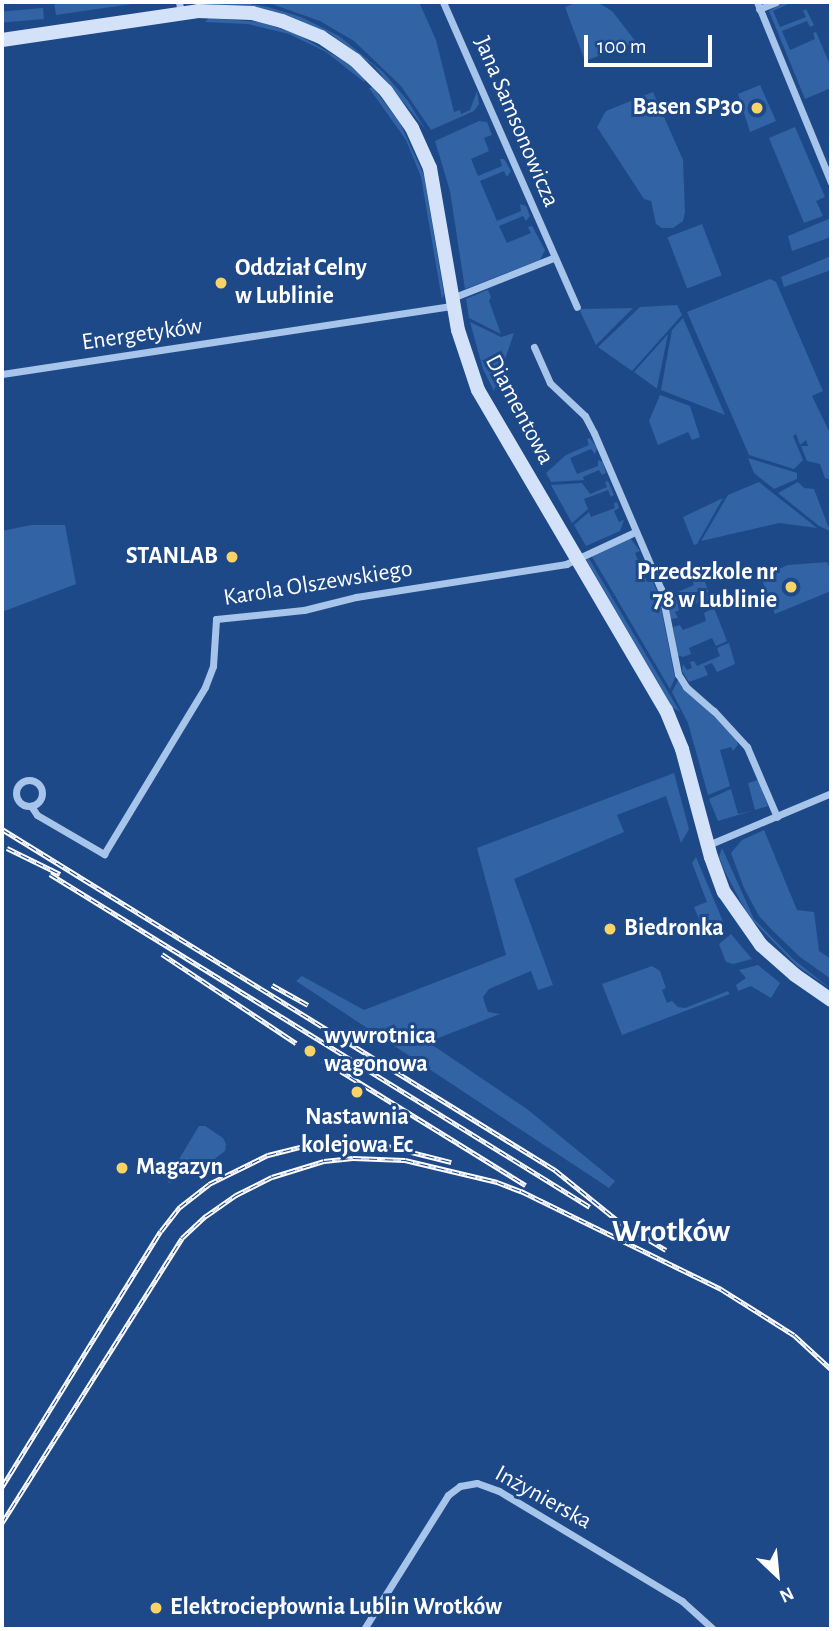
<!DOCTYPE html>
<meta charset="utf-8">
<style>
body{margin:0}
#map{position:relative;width:833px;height:1631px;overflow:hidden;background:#1e4988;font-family:"Alegreya Sans",sans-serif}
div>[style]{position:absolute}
.green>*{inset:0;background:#3163a5;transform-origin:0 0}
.street>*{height:7px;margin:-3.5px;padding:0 3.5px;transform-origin:3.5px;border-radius:3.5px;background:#a7c4eb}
.street>.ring{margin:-3.5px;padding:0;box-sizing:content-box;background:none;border:7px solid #a7c4eb;border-radius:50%}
.secondary>*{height:14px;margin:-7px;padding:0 7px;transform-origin:7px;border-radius:7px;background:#d3e2f8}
.rail>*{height:5px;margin-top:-2.5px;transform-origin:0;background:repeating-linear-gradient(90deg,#1e4988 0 8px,#fff 0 16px);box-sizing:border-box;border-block:2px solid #fff}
.dots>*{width:19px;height:19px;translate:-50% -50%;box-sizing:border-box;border:4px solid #1e4988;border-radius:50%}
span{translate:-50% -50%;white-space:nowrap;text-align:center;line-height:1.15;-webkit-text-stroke:6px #1e4988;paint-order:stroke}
.poi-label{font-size:24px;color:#fff;font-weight:700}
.right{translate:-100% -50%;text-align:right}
.left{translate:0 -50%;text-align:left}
.street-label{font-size:24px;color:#fff}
.district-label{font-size:32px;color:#fff;font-weight:700}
.frame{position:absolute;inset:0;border:4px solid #fff;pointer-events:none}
.north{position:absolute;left:742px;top:1540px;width:70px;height:70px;-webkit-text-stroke:5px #1e4988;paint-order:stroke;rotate:154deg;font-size:19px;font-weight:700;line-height:28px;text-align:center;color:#fff}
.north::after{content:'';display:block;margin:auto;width:24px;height:32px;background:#fff;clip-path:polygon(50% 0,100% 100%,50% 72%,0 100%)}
.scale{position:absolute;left:584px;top:35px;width:128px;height:32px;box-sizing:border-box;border:4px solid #fff;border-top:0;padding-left:9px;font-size:21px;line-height:24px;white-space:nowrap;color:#fff;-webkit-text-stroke:5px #1e4988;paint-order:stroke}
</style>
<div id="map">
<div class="green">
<div style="clip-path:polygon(54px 2px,146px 2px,56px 15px)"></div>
<div style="clip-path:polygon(186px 2px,238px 2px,268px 7px,301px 17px,339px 36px,383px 72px,408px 101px,425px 129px,374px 66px,329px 33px,265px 9px)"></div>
<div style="clip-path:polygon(266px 2px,419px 2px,436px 40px,454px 112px,460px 110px,461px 114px,470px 110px,477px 91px,479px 104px,474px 111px,431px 130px,401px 86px,354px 41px,320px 21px)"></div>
<div style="clip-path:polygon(579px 2px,597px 2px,612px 11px,636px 42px,585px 61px,565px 7px)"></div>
<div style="clip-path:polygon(784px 2px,793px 2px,773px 11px,780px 27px,806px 17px,803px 11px,806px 9px,814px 25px,810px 27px,807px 21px,782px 31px,790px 50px,815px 39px,813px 33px,816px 32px,831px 67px,831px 88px,805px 99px,769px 11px)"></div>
<div style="left:43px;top:8px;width:11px;height:41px;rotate:85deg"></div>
<div style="clip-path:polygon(209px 18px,260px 22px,295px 33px,346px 62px,365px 79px,364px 82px,326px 52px,289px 34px,248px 24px,205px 22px)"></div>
<div style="clip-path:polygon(760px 85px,776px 121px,750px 132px,738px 94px)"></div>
<div style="clip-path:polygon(373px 87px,400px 123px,424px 175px,444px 294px,442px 300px,421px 177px,406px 140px,369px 88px)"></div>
<div style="clip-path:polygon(653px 92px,683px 160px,685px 212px,683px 221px,673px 228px,662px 228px,656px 224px,651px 201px,644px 199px,597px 127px,606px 111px)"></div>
<div style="clip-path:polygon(479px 121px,487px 122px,492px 135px,484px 138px,489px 151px,471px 159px,478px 176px,502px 166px,500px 159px,504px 159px,511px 171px,507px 177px,504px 171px,480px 181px,497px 221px,521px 211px,520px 204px,526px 206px,530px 216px,526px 221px,523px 216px,499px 226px,507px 243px,531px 233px,528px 227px,532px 226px,545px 250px,540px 260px,465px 289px,450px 191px,435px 141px)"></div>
<div style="clip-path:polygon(795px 127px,825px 197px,816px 201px,823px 216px,804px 223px,769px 138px)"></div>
<div style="clip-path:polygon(831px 218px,831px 237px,792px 251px,788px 236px)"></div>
<div style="left:702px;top:224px;width:55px;height:37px;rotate:69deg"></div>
<div style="clip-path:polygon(831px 256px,831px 270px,784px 287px,781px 277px)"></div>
<div style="clip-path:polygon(770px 279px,776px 282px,823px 391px,812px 396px,831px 435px,831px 480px,825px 478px,820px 464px,807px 461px,801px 446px,808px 446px,806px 440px,800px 445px,796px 434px,793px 436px,803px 460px,794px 469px,749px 455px,687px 312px)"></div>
<div style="clip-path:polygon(485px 291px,488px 290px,491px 297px,489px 301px,501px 334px,469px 318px,466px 299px)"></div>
<div style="clip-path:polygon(677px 305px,682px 315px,632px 371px,598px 347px,640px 307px)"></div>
<div style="clip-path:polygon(633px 308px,596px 345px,580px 311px,581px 309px)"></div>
<div style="clip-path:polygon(683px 318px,725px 415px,661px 390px,672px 330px)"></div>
<div style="clip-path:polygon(470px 322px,501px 337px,514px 333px,494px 391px,483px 369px)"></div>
<div style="clip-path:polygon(668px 334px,657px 388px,656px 388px,634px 372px)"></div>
<div style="clip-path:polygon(660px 395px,690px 406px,700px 437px,692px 440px,688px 432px,658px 445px,649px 421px)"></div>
<div style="clip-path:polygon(590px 438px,597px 448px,595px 454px,591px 449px,570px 458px,577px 474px,598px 466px,598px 460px,603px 462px,606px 473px,602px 475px,599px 470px,583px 477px,584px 480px,551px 482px,546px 473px,566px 455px,589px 445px,587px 439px)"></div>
<div style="clip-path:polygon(748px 458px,797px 473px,797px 479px,774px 489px,754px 473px)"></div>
<div style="clip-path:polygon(608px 481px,614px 495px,611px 497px,608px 490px,584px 499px,588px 509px,572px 523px,551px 485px,582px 483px,590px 494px,607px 487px,605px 482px)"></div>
<div style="clip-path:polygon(759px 482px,817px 528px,779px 523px,701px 541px,728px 495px)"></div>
<div style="clip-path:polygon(798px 482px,804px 488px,814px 489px,830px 531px,819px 526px,778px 493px)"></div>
<div style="clip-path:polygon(723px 498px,697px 544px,694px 545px,683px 517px)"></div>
<div style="clip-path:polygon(617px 502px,619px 508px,614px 511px,619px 522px,624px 520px,620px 531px,586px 546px,574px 525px,589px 512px,591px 517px,615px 508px,614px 503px)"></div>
<div style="clip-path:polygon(31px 525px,65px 525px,76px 584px,2px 612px,2px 531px)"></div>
<div style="clip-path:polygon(630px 538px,640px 551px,635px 553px,647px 582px,652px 580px,658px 593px,675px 678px,670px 689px,591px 555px)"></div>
<div style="clip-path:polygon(588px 557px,680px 712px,672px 707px,587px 561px)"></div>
<div style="clip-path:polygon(827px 562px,831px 571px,831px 591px,775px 614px,761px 577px,788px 565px)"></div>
<div style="clip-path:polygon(702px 573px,713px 605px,703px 610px,699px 602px,675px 612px,678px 618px,671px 619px,665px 592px,669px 590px,671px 595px,694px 585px,692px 578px)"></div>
<div style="clip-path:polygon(714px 608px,727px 641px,716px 646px,712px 638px,689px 648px,691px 654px,683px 657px,677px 655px,673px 627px,680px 625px,683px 630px,706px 621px,704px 613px)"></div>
<div style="clip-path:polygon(729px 643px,735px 664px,717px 672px,712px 663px,704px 666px,708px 675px,689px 682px,682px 671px,683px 664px,687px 670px,692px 668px,690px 662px,694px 661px,697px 666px,720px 656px,717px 648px)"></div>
<div style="clip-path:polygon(678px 680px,736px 739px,738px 745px,733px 751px,731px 747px,720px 750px,730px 786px,708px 795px,688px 723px,672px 692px)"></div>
<div style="clip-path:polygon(674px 773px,689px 829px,681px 843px,666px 796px,617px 815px,624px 832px,514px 879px,553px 985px,538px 990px,531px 971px,489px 989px,483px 997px,485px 1004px,488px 1012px,500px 1014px,428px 1042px,527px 1109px,615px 1181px,609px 1188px,296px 981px,302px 976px,364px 1010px,506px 955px,477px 848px)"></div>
<div style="clip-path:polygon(758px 780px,768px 806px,718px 821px,709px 799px,731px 789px,738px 814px,755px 810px,748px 783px)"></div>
<div style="clip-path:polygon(764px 830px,797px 910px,814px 912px,819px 951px,831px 959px,831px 979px,800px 957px,774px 932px,759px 916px,744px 888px,731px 853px,742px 840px)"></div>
<div style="clip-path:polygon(722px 848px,754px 919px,793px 959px,831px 989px,797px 966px,749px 917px,725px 872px,719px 857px)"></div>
<div style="clip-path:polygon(696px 857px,724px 924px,714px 935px,701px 936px,698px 932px,703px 929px,694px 907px,707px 902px,692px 863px)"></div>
<div style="clip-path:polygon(731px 934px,752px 959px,733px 964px,726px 962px,719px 944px)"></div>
<div style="clip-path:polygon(758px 965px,780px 983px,771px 998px,751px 986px,738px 991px,736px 985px,746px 978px,739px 970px)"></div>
<div style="clip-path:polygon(652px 966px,660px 971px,666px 988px,662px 990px,667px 1003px,672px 1001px,678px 1007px,685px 1008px,728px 991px,730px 994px,622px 1035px,602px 984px)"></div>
<div style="clip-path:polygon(199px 1126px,205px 1126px,223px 1138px,226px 1144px,225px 1151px,212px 1161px,169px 1183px,167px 1179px)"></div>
</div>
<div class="street">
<div style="left:179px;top:2px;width:11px;rotate:80deg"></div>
<div style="left:443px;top:2px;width:333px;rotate:66.3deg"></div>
<div style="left:757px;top:2px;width:195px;rotate:67.7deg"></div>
<div style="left:759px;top:9px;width:18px;rotate:-22deg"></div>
<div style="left:452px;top:298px;width:109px;rotate:-21.6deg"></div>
<div style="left:534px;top:347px;width:39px;rotate:66deg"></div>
<div style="left:550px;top:383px;width:48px;rotate:43.3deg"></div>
<div style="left:585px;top:416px;width:19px;rotate:62deg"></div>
<div style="left:594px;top:433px;width:170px;rotate:66.8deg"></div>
<div style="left:661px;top:589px;width:87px;rotate:78.7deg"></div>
<div style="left:678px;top:674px;width:15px;rotate:58deg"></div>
<div style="left:686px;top:687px;width:37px;rotate:41deg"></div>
<div style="left:714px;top:711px;width:49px;rotate:47.5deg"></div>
<div style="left:747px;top:747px;width:76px;rotate:66.8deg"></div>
<div style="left:2px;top:374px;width:456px;rotate:-8.6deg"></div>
<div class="ring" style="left:16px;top:780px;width:19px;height:19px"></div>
<div style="left:31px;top:806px;width:11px;rotate:56deg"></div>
<div style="left:37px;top:815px;width:78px;rotate:30.2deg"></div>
<div style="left:104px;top:854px;width:195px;rotate:-58.8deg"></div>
<div style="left:205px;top:687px;width:22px;rotate:-69deg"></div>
<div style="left:213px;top:666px;width:47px;rotate:-86.3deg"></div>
<div style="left:216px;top:619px;width:88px;rotate:-5.8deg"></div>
<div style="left:304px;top:610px;width:54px;rotate:-14deg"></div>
<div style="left:356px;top:597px;width:213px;rotate:-8.9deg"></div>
<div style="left:566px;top:564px;width:76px;rotate:-24.9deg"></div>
<div style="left:708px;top:845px;width:134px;rotate:-22.9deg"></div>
<div style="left:364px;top:1629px;width:158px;rotate:-57.9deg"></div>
<div style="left:448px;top:1495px;width:15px;rotate:-37deg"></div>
<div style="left:460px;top:1486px;width:17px;rotate:-10deg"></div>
<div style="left:477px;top:1483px;width:23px;rotate:20deg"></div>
<div style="left:499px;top:1491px;width:214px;rotate:31deg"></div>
<div style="left:682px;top:1601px;width:42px;rotate:42.1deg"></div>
</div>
<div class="secondary">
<div style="left:2px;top:40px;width:198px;rotate:-8.4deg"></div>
<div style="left:198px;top:11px;width:54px;rotate:2.1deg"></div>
<div style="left:252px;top:13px;width:31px;rotate:15deg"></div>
<div style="left:282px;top:21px;width:42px;rotate:22.3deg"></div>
<div style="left:321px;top:37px;width:41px;rotate:34.1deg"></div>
<div style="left:355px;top:60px;width:44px;rotate:45deg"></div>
<div style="left:386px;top:91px;width:45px;rotate:54.9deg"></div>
<div style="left:412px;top:128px;width:44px;rotate:65.8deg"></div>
<div style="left:430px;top:168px;width:164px;rotate:80.2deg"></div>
<div style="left:458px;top:330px;width:63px;rotate:71.6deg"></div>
<div style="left:478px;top:390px;width:371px;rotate:59.6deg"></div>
<div style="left:666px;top:710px;width:42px;rotate:67.7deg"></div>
<div style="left:682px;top:749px;width:112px;rotate:75deg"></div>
<div style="left:711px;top:857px;width:37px;rotate:70deg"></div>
<div style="left:724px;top:892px;width:65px;rotate:55.1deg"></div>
<div style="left:761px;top:945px;width:45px;rotate:41.4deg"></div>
<div style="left:795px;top:975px;width:44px;rotate:34.8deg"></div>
</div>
<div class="rail">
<div style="left:2px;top:829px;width:650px;rotate:31.66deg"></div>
<div style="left:555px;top:1170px;width:86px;rotate:38.9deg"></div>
<div style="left:622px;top:1224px;width:51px;rotate:30.6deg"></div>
<div style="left:7px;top:848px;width:59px;rotate:26.1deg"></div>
<div style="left:50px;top:874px;width:634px;rotate:31.66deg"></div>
<div style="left:162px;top:954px;width:161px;rotate:33.6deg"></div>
<div style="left:272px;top:985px;width:41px;rotate:29.1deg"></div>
<div style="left:323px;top:1060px;width:238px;rotate:31.7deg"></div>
<div style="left:2px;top:1487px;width:301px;rotate:-58.2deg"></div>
<div style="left:161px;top:1231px;width:31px;rotate:-52deg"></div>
<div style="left:180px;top:1207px;width:37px;rotate:-38deg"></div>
<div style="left:209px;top:1184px;width:66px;rotate:-26.2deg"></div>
<div style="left:268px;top:1155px;width:54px;rotate:-14deg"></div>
<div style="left:320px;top:1142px;width:44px;rotate:-2.6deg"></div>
<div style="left:364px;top:1140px;width:90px;rotate:14.2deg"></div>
<div style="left:2px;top:1523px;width:337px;rotate:-57.7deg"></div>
<div style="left:182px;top:1238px;width:33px;rotate:-43deg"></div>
<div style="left:206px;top:1216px;width:37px;rotate:-35deg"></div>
<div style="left:236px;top:1195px;width:40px;rotate:-26.6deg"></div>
<div style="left:272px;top:1177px;width:54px;rotate:-17.1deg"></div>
<div style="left:324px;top:1161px;width:29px;rotate:-6deg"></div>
<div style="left:353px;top:1158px;width:52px;rotate:2.2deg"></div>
<div style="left:405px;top:1160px;width:95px;rotate:13.4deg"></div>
<div style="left:497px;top:1182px;width:26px;rotate:21deg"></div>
<div style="left:521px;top:1191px;width:223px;rotate:26.1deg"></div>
<div style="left:721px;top:1289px;width:86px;rotate:32.2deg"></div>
<div style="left:794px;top:1335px;width:50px;rotate:42.6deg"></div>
</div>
<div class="dots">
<div style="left:757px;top:108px;background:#fad366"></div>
<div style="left:221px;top:283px;background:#fad366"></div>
<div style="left:232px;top:557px;background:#fad366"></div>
<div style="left:791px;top:587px;background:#fad366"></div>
<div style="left:610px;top:929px;background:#fad366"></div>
<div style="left:310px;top:1051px;background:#fad366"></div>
<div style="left:357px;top:1092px;background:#fad366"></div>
<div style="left:122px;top:1168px;background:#fad366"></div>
<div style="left:156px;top:1608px;background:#fad366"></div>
</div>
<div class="poi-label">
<span class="right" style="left:743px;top:108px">Basen SP30</span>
<span class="left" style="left:235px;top:283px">Oddział Celny<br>w Lublinie</span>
<span class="right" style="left:218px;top:557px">STANLAB</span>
<span class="right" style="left:777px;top:587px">Przedszkole nr<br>78 w Lublinie</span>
<span class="left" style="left:624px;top:929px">Biedronka</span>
<span class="left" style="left:324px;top:1051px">wywrotnica<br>wagonowa</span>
<span style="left:357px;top:1132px">Nastawnia<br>kolejowa Ec</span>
<span class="left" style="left:136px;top:1168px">Magazyn</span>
<span class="left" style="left:170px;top:1608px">Elektrociepłownia Lublin Wrotków</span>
</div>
<div class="street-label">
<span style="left:516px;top:122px;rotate:67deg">Jana Samsonowicza</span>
<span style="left:142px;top:335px;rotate:-8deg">Energetyków</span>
<span style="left:519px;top:410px;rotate:62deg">Diamentowa</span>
<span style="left:318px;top:584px;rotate:-9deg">Karola Olszewskiego</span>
<span style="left:543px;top:1498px;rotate:29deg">Inżynierska</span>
</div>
<div class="district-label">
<span style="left:671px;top:1231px">Wrotków</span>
</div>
<div class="frame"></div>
<div class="north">N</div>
<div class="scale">100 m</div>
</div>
